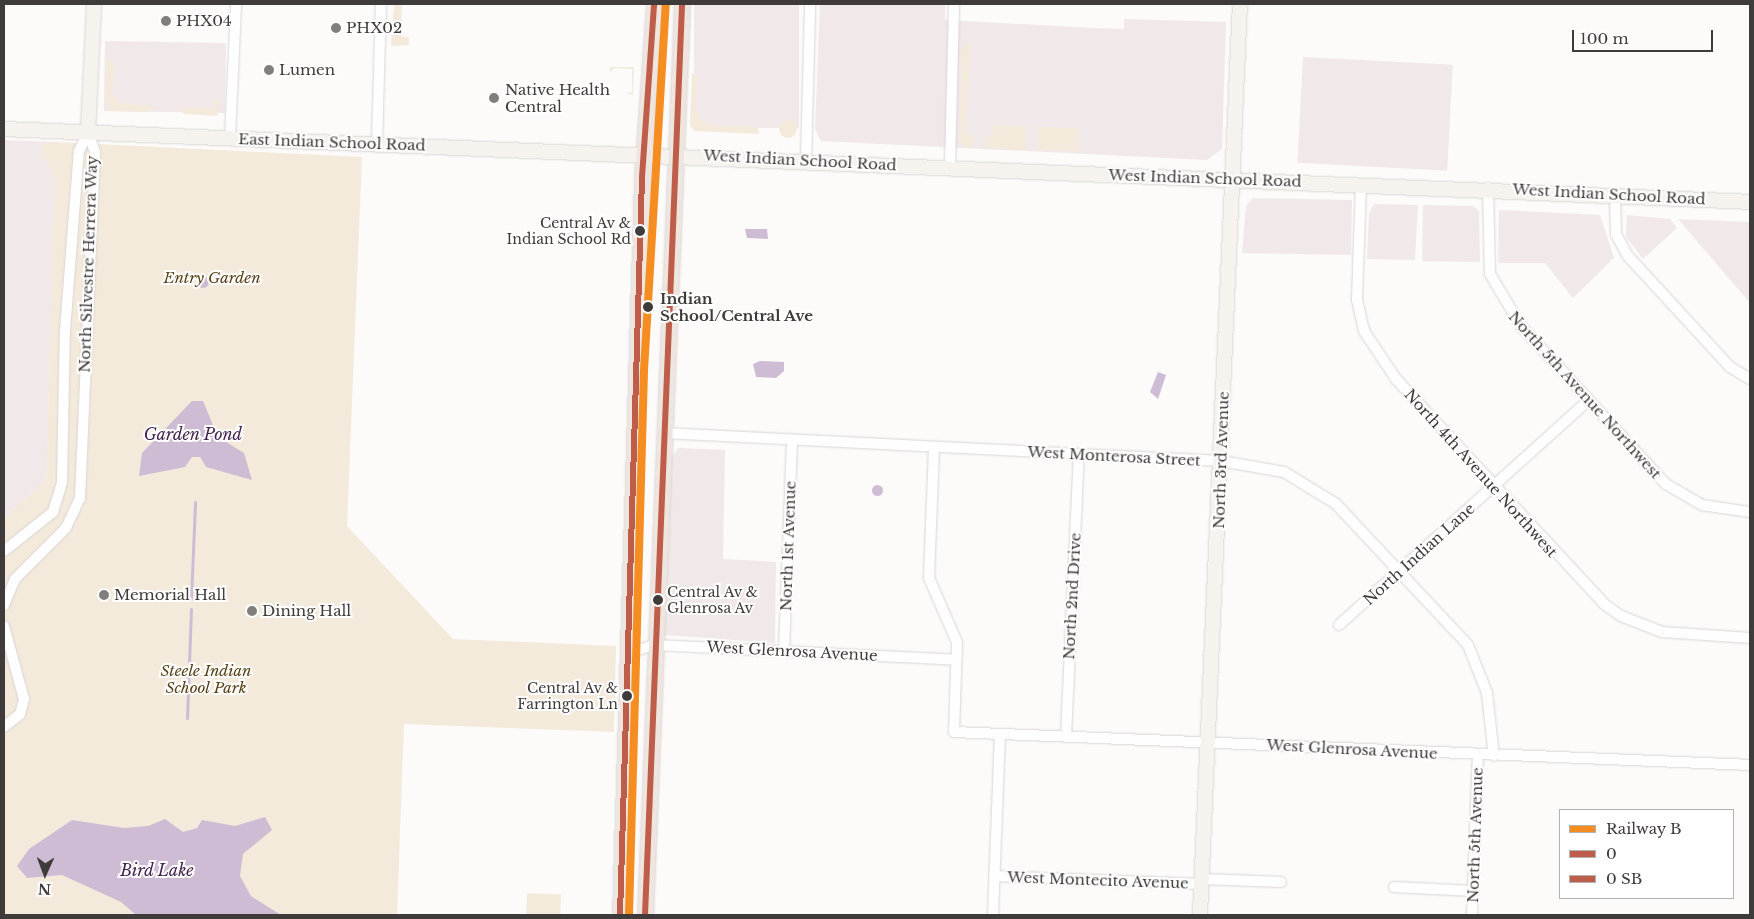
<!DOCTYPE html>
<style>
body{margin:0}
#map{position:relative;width:1754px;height:919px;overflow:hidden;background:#fdfafa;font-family:"Libre Baskerville",serif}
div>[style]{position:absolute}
.built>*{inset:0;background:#f1e9e9;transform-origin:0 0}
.green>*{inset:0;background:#f4eadc;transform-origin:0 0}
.round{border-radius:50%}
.water>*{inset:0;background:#cebcd4}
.stream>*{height:3px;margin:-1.5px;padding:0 1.5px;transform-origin:1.5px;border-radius:1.5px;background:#cebcd4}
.roads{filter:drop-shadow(0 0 1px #d9d5d5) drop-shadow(0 0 1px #d9d5d5)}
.street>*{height:10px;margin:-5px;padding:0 5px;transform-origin:5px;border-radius:5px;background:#fffefe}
.secondary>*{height:14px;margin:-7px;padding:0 7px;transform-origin:7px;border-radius:7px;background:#f6f2ee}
.primary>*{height:15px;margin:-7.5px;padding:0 7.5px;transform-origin:7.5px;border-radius:7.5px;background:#eee5df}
.bus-1>*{height:6px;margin:-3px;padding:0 3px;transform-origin:3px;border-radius:3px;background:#be5d49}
.bus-2>*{height:6px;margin:-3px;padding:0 3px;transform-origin:3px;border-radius:3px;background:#be5d49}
.rail-1>*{height:8px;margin:-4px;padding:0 4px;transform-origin:4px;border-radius:4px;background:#f58d20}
.dots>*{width:14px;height:14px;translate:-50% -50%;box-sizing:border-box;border:2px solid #fff;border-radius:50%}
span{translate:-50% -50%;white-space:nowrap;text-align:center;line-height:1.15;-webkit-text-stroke:4px #fff;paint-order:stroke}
.bus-label{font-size:14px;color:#403b3b}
.right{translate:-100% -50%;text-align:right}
.left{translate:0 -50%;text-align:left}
.poi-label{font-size:15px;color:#403b3b}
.street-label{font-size:15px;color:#403b3b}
.park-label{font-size:15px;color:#563f13;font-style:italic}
.stop-label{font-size:15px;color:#403b3b;font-weight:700}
.water-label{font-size:16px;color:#42224f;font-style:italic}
.frame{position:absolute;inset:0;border:5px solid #403b3b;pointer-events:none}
.legend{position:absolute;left:1559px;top:809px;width:175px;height:90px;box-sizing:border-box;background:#fff;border:1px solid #b3b1b1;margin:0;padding:6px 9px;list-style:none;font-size:15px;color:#403b3b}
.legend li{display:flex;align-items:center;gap:10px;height:25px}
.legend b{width:25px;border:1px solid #b3b1b1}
.north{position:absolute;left:20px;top:849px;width:50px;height:50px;-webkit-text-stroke:4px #fff;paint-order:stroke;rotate:182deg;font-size:14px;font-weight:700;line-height:20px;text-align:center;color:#403b3b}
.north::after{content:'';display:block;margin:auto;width:18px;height:22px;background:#403b3b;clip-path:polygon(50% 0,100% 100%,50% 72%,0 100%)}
.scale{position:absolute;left:1572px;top:30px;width:141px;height:22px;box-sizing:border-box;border:2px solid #403b3b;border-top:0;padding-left:6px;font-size:15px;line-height:18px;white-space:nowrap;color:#403b3b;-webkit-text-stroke:4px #fff;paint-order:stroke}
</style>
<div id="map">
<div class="built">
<div style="left:694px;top:4px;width:105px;height:124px"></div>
<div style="clip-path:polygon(820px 4px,945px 4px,945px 20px,1095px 28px,1124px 29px,1124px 19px,1226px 22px,1222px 149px,1207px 160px,821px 141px,815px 129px)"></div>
<div style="left:105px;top:41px;width:121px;height:70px;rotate:1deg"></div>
<div style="left:1303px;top:57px;width:150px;height:106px;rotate:3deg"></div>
<div style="clip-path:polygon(4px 140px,57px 142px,46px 480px,4px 518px)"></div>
<div style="clip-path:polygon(1253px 198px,1352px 200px,1351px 255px,1242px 253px,1246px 206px)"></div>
<div style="clip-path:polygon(1374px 204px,1418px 205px,1415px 260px,1367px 259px,1369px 213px)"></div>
<div style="clip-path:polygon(1423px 205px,1473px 206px,1479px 211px,1480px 262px,1422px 261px)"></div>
<div style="clip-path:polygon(1499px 210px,1600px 215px,1614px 258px,1573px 298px,1545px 263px,1498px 263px)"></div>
<div style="clip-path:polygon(1627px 215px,1670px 219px,1677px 228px,1643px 259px,1626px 237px)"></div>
<div style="clip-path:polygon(1678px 219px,1750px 222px,1750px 303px)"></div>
<div style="clip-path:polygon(678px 448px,725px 450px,723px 559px,776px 562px,775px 643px,664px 635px,672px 457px)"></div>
</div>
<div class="green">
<div style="clip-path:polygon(394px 4px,402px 4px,401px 37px,409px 37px,409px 45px,391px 46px)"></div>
<div style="clip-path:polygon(976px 42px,970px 46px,966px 134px,973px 135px,973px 147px,963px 146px,959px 140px,962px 47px)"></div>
<div style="clip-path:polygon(111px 60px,115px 63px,112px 94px,120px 103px,158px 107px,146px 112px,111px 111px,105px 101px,106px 63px)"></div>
<div style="clip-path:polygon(610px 67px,634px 67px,633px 95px,625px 93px,632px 92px,632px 69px,614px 68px,610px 73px)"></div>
<div style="clip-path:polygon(692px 73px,698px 79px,695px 109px,702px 120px,709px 125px,757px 127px,760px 134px,695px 131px,690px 126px)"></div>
<div style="clip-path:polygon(215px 99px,221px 99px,217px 116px,184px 114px,179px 107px,215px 108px)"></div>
<div class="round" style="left:779px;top:120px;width:18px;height:18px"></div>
<div style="clip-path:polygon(993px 125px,1027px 126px,1026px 150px,985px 148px,986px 135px,993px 135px)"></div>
<div style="left:1038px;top:127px;width:41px;height:23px;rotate:1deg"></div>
<div style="clip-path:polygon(57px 142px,362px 157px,347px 526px,453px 639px,616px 646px,614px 732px,404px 724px,397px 915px,4px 915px,4px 518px,46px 480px,55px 181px,48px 161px,41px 160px,42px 144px)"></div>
<div style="left:527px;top:893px;width:34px;height:21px;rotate:2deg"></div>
</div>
<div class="water">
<div style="clip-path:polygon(745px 229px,767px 229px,768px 239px,747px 238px)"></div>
<div class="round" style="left:197px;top:276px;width:12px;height:12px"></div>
<div style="clip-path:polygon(760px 361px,784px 362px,784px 371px,776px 378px,756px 377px,753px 364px)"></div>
<div style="clip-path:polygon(1158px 372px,1166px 375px,1158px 399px,1150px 392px)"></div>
<div style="clip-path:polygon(192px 401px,203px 401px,218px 437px,244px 453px,252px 480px,206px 467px,200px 457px,192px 457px,185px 467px,139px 476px,142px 453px)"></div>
<div class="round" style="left:871.5px;top:484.5px;width:11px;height:11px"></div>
<div style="clip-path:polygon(265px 817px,272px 830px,243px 854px,240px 876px,251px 896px,281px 915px,136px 915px,121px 902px,62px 875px,27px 878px,17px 866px,29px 849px,72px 820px,124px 828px,148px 826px,165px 819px,183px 832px,197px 828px,202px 820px,235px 826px)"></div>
</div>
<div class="stream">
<div style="left:191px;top:599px;width:97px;rotate:-87.6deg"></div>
<div style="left:187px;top:718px;width:109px;rotate:-87.9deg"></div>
</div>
<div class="roads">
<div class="street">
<div style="left:230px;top:138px;width:134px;rotate:-87.4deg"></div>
<div style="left:377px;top:144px;width:140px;rotate:-88.4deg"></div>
<div style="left:806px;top:161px;width:157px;rotate:-88.5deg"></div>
<div style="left:950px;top:167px;width:163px;rotate:-88.6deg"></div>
<div style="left:1361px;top:184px;width:116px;rotate:92deg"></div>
<div style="left:1357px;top:300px;width:32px;rotate:77deg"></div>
<div style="left:1364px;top:331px;width:58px;rotate:56.3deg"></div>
<div style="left:1396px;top:379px;width:306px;rotate:47.2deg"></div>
<div style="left:1604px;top:604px;width:21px;rotate:35deg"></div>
<div style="left:1621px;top:616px;width:44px;rotate:21.3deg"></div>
<div style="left:1662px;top:632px;width:88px;rotate:3.9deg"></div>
<div style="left:1488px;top:188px;width:86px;rotate:88.7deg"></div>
<div style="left:1490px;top:274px;width:61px;rotate:59.2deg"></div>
<div style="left:1521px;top:326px;width:214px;rotate:47.5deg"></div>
<div style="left:1666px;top:484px;width:42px;rotate:30.3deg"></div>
<div style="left:1702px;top:505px;width:49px;rotate:8.3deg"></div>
<div style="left:1615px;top:193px;width:41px;rotate:88.6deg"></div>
<div style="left:1616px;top:234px;width:24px;rotate:62deg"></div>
<div style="left:1627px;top:255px;width:152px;rotate:47.4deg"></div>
<div style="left:1730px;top:367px;width:23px;rotate:31deg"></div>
<div style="left:664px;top:433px;width:558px;rotate:2.88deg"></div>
<div style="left:1221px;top:461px;width:64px;rotate:9.9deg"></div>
<div style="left:1284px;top:472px;width:61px;rotate:31.6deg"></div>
<div style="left:1336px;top:504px;width:193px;rotate:46.9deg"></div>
<div style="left:1468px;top:645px;width:52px;rotate:68.4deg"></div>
<div style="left:1487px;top:693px;width:63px;rotate:83.7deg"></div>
<div style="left:934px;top:448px;width:130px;rotate:92.2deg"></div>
<div style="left:929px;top:578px;width:70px;rotate:66.4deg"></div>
<div style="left:957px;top:642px;width:90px;rotate:91.9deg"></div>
<div style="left:954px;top:732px;width:797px;rotate:2.37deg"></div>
<div style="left:4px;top:551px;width:63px;rotate:-38.5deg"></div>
<div style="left:53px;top:512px;width:31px;rotate:-73deg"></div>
<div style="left:62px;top:482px;width:151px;rotate:-88.9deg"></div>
<div style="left:65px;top:331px;width:181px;rotate:-85.6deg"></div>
<div style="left:79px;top:151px;width:20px;rotate:-63deg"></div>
<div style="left:4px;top:605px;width:28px;rotate:-67deg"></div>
<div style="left:15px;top:579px;width:72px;rotate:-45deg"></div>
<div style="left:66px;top:528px;width:33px;rotate:-65deg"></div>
<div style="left:80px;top:498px;width:346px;rotate:-87.5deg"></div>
<div style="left:95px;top:152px;width:20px;rotate:-110deg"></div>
<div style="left:1339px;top:625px;width:335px;rotate:-42deg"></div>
<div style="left:4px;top:626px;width:76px;rotate:74.7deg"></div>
<div style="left:24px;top:699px;width:16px;rotate:105deg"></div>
<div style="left:20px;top:714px;width:21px;rotate:141deg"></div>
<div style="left:784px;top:651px;width:209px;rotate:-87.8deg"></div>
<div style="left:628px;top:653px;width:28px;rotate:-17deg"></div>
<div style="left:655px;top:645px;width:302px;rotate:2.8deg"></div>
<div style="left:1066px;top:737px;width:282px;rotate:-87.4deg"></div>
<div style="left:994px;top:876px;width:207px;rotate:2.2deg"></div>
<div style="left:1202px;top:879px;width:79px;rotate:2.2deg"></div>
<div style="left:1394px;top:887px;width:79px;rotate:2.9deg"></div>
<div style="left:993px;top:915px;width:181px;rotate:-87.8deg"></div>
<div style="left:1472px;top:915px;width:160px;rotate:-87.9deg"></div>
</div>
<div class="secondary">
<div style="left:4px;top:129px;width:1748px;rotate:2.39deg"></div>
<div style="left:88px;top:133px;width:129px;rotate:-87.3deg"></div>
<div style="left:1200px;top:915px;width:912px;rotate:-87.49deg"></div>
</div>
<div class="primary">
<div style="left:620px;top:915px;width:738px;rotate:-88.29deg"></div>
<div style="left:642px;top:177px;width:173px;rotate:-86deg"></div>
<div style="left:645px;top:915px;width:912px;rotate:-87.67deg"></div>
</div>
</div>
<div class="bus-1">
<div style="left:620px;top:915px;width:738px;rotate:-88.29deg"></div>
<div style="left:642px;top:177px;width:173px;rotate:-86deg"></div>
</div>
<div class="bus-2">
<div style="left:645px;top:915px;width:912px;rotate:-87.67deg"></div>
</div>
<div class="rail-1">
<div style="left:629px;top:915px;width:545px;rotate:-88.42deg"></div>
<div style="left:644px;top:370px;width:367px;rotate:-86.6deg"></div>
</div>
<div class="dots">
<div style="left:166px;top:21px;background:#827e7e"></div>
<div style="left:336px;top:28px;background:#827e7e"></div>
<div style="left:269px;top:70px;background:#827e7e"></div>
<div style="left:494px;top:98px;background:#827e7e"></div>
<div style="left:640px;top:231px;background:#403b3b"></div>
<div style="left:648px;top:307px;background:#403b3b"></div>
<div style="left:104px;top:595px;background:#827e7e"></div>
<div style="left:658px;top:600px;background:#403b3b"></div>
<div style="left:252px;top:611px;background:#827e7e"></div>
<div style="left:627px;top:696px;background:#403b3b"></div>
</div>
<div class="bus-label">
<span class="right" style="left:631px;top:231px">Central Av &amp;<br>Indian School Rd</span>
<span class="left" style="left:667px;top:600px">Central Av &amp;<br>Glenrosa Av</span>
<span class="right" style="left:618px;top:696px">Central Av &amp;<br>Farrington Ln</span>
</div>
<div class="poi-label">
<span class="left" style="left:176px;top:21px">PHX04</span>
<span class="left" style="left:346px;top:28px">PHX02</span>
<span class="left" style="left:279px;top:70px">Lumen</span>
<span class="left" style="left:505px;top:98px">Native Health<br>Central</span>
<span class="left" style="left:114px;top:595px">Memorial Hall</span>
<span class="left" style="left:262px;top:611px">Dining Hall</span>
</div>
<div class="street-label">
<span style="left:332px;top:142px;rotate:2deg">East Indian School Road</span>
<span style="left:800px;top:160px;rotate:3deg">West Indian School Road</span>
<span style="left:1205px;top:178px;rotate:2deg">West Indian School Road</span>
<span style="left:1609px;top:194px;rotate:3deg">West Indian School Road</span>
<span style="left:88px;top:264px;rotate:-88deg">North Silvestre Herrera Way</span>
<span style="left:1585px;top:395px;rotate:48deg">North 5th Avenue Northwest</span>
<span style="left:1114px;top:456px;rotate:3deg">West Monterosa Street</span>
<span style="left:1221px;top:460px;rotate:-88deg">North 3rd Avenue</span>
<span style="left:1481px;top:473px;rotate:48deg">North 4th Avenue Northwest</span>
<span style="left:788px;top:546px;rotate:-88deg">North 1st Avenue</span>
<span style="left:1419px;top:554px;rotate:-42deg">North Indian Lane</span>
<span style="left:1072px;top:596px;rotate:-87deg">North 2nd Drive</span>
<span style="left:792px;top:651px;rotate:3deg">West Glenrosa Avenue</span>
<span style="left:1352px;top:749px;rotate:3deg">West Glenrosa Avenue</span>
<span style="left:1475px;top:835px;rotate:-88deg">North 5th Avenue</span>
<span style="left:1098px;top:880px;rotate:2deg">West Montecito Avenue</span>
</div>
<div class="park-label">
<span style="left:212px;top:278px">Entry Garden</span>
<span style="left:206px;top:679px">Steele Indian<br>School Park</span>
</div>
<div class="stop-label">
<span class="left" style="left:660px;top:307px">Indian<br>School/Central Ave</span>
</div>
<div class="water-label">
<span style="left:193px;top:434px">Garden Pond</span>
<span style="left:157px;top:870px">Bird Lake</span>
</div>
<div class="frame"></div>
<ul class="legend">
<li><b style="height:6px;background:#f58d20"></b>Railway B</li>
<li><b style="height:6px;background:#be5d49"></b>0</li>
<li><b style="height:6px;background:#be5d49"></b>0 SB</li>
</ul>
<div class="north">N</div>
<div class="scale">100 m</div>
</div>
